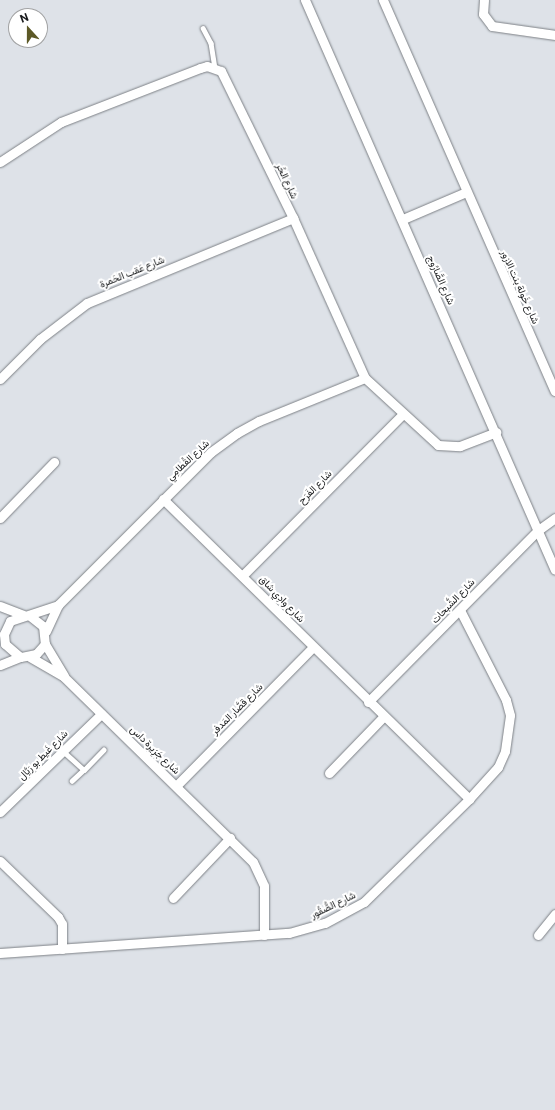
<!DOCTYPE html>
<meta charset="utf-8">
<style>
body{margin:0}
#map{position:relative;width:555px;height:1110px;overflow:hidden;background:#dee2e8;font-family:Commissioner,Vazirmatn,sans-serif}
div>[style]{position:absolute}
.roads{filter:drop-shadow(0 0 1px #7d8186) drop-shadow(0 0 1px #7d8186)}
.lane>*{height:4.5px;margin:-2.25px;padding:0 2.25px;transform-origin:2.25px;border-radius:2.25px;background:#fff}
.street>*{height:9px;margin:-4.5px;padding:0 4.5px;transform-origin:4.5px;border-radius:4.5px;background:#fff}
span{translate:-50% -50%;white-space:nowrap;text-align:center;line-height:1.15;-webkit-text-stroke:4px #fff;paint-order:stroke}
.street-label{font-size:10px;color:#17191b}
.north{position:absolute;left:8px;top:8px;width:40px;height:40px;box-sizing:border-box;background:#fff;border:1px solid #a2a3a4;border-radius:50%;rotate:339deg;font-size:11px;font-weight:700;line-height:16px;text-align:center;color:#17191b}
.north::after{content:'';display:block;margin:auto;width:14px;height:18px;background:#5c5926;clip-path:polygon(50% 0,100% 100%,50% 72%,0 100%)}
</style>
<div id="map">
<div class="roads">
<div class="lane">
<div style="left:203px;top:28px;width:17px;rotate:62deg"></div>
<div style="left:211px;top:43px;width:25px;rotate:81deg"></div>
<div style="left:63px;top:751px;width:28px;rotate:42deg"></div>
<div style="left:84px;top:770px;width:16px;rotate:137deg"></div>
<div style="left:84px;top:770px;width:28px;rotate:-46deg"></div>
</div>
<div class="street">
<div style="left:305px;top:0;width:622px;rotate:66.32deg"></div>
<div style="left:383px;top:0;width:427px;rotate:66.3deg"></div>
<div style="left:484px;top:0;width:14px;rotate:94deg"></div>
<div style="left:483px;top:14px;width:15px;rotate:53deg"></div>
<div style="left:492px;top:26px;width:64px;rotate:8.1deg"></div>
<div style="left:0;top:162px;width:73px;rotate:-33.3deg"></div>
<div style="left:61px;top:122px;width:149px;rotate:-21.2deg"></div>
<div style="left:200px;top:68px;width:7px;rotate:-16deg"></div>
<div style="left:207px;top:66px;width:15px;rotate:20deg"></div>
<div style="left:221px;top:71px;width:164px;rotate:63.9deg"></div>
<div style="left:293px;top:218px;width:175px;rotate:65.8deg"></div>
<div style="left:365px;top:378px;width:99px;rotate:42.5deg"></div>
<div style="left:438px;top:445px;width:22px;rotate:3deg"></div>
<div style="left:460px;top:446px;width:39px;rotate:-21deg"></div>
<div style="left:403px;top:219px;width:69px;rotate:-23.2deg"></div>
<div style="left:0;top:379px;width:57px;rotate:-45deg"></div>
<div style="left:40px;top:339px;width:59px;rotate:-37.5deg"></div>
<div style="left:87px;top:303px;width:223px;rotate:-22.4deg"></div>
<div style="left:163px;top:499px;width:429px;rotate:44.4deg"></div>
<div style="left:0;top:518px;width:78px;rotate:-46deg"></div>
<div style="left:243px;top:575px;width:227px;rotate:-45.2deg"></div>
<div style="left:0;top:606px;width:25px;rotate:21deg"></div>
<div style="left:30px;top:616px;width:16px;rotate:38deg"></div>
<div style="left:43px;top:626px;width:18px;rotate:84deg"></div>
<div style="left:45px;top:644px;width:13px;rotate:132deg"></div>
<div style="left:36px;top:654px;width:16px;rotate:169deg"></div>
<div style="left:20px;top:657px;width:20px;rotate:-139deg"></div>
<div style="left:5px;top:644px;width:10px;rotate:-96deg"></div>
<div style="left:4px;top:634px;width:14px;rotate:-65deg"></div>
<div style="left:10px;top:621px;width:51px;rotate:-18.4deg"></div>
<div style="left:46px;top:631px;width:29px;rotate:-65deg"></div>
<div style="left:58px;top:605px;width:216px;rotate:-45deg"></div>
<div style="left:211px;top:452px;width:32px;rotate:-36deg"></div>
<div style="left:237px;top:433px;width:25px;rotate:-29deg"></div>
<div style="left:259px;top:421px;width:114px;rotate:-22.1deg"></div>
<div style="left:45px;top:644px;width:37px;rotate:59deg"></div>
<div style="left:30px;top:657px;width:39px;rotate:30deg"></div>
<div style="left:64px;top:677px;width:264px;rotate:44.4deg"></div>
<div style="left:253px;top:862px;width:26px;rotate:65deg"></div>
<div style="left:264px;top:886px;width:49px;rotate:90deg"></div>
<div style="left:0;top:665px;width:22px;rotate:-22deg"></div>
<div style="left:368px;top:702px;width:240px;rotate:-45.3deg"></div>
<div style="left:537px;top:531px;width:22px;rotate:-36deg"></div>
<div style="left:329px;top:773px;width:78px;rotate:-46deg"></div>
<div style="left:176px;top:786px;width:195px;rotate:-45.4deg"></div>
<div style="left:0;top:812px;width:141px;rotate:-44.1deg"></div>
<div style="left:0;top:861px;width:81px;rotate:44deg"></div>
<div style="left:58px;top:917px;width:8px;rotate:60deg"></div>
<div style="left:62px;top:924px;width:25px;rotate:90deg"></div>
<div style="left:173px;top:898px;width:83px;rotate:-46.5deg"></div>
<div style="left:538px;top:935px;width:27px;rotate:-51deg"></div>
<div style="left:0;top:953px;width:290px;rotate:-4deg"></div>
<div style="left:289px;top:933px;width:37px;rotate:-16deg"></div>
<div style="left:325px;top:923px;width:44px;rotate:-28.3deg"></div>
<div style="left:364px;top:902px;width:147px;rotate:-44.4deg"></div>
<div style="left:469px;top:799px;width:43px;rotate:-47.8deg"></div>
<div style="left:498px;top:767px;width:17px;rotate:-66deg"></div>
<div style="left:505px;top:751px;width:36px;rotate:-82deg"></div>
<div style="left:510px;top:715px;width:16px;rotate:-105deg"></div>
<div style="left:506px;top:700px;width:101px;rotate:-117.1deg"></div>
</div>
</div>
<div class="street-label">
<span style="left:287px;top:181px;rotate:65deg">شارع الحُر</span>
<span style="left:132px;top:272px;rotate:-22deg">شارع عَقب الحَمرة</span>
<span style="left:441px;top:280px;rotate:66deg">شارع الصَّارُوج</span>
<span style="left:520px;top:287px;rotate:66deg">شارع خَولة بنت الازور</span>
<span style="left:188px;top:460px;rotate:-43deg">شارع القُطامِي</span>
<span style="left:315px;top:487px;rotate:-45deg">شارع الفَرَح</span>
<span style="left:282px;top:599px;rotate:46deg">شارع وادِي شاق</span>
<span style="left:453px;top:601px;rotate:-46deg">شارع الشَّبحات</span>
<span style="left:237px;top:709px;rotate:-45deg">شارع قصَّار المَدفر</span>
<span style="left:155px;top:750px;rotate:44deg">شارع جَزِيرة داس</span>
<span style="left:43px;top:755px;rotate:-45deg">شارع غَيط بو رَيَّال</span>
<span style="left:333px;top:905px;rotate:-26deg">شارع الصُّقُور</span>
</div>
<div class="north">N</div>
</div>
